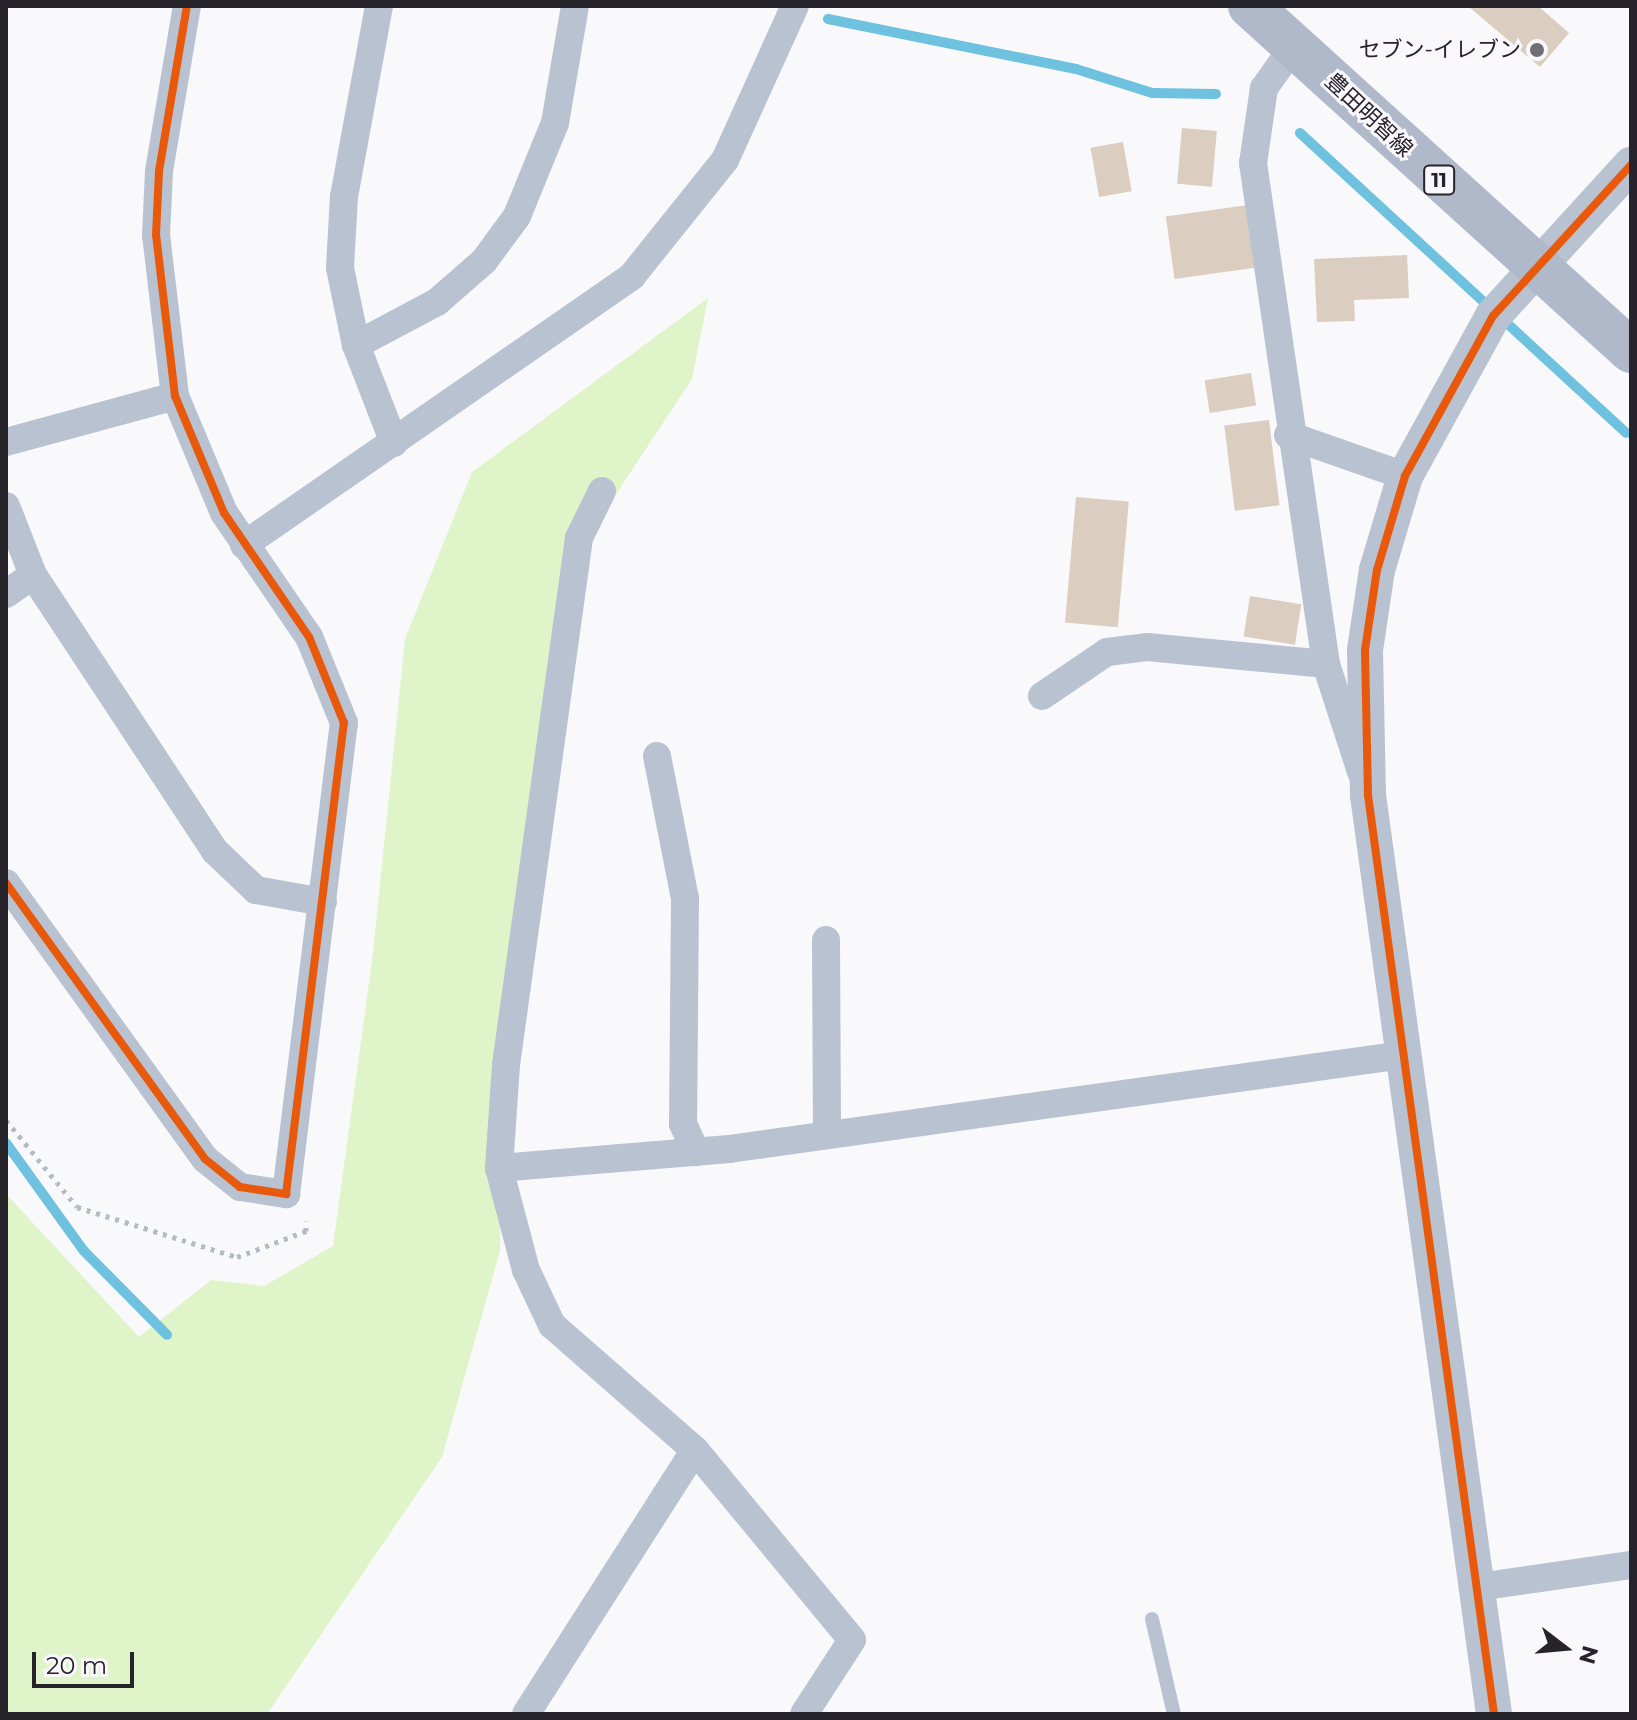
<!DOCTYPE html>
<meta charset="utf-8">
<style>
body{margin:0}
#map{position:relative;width:1637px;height:1720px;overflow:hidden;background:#f9f8fa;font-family:Montserrat,"Noto Sans JP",sans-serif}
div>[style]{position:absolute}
.green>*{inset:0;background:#dff5c9}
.stream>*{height:10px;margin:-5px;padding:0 5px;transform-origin:5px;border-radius:5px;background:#6ec2e0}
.building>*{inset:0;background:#dbcec1;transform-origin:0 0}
.path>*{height:5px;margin-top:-2.5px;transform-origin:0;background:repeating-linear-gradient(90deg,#b5bbc4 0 4px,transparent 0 10px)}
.service>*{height:14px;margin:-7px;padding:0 7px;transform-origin:7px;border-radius:7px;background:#b8c2d1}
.minor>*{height:28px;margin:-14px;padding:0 14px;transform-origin:14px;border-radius:14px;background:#b8c2d1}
.tertiary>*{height:36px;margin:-18px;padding:0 18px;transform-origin:18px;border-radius:18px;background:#b8c2d1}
.primary>*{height:44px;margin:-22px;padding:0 22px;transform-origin:22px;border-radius:22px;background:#afb9ca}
.cycleway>*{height:8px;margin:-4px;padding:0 4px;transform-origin:4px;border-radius:4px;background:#e8590c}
.dots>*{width:22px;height:22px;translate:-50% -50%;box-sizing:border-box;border:4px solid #f9f7fb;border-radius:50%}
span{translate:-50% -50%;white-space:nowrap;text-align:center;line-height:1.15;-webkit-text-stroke:6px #f9f7fb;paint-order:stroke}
.shield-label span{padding:2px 6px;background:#f9f7fb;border:2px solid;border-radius:6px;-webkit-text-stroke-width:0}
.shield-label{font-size:20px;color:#26232b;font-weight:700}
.poi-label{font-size:22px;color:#26232b}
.right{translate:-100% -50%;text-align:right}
.street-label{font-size:22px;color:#26232b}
.frame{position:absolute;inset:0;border:8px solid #26232b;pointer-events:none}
.north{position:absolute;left:1525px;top:1608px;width:80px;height:80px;-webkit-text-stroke:6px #f9f7fb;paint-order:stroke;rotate:106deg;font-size:22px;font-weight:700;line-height:32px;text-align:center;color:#26232b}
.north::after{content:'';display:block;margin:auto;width:28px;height:36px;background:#26232b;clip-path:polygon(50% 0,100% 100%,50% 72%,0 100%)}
.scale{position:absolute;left:32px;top:1652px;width:102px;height:36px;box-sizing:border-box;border:4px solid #26232b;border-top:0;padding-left:10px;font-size:24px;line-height:28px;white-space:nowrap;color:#26232b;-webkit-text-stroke:6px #f9f7fb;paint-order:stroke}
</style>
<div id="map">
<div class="green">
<div style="clip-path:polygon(708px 298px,692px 379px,574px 558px,503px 1022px,500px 1251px,442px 1457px,267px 1714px,6px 1714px,6px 1194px,139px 1337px,211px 1280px,264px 1286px,333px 1246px,373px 953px,405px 639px,472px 472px)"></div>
</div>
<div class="stream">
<div style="left:828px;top:19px;width:253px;rotate:11.4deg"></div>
<div style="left:1076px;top:69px;width:80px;rotate:17.5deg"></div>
<div style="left:1152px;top:93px;width:64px;rotate:0.9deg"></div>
<div style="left:1300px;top:133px;width:443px;rotate:42.6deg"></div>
<div style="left:6px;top:1143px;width:133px;rotate:54.2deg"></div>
<div style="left:84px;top:1251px;width:118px;rotate:45.3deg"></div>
</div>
<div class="building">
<div style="clip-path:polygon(1468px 6px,1538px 6px,1569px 33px,1540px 67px)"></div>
<div style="left:1182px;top:128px;width:35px;height:56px;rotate:5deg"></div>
<div style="left:1123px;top:142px;width:50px;height:33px;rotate:80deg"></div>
<div style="left:1248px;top:205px;width:63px;height:83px;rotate:82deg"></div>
<div style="clip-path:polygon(1407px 255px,1409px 298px,1354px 300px,1355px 321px,1317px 322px,1314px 259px)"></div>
<div style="left:1251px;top:373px;width:33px;height:47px;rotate:81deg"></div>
<div style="left:1269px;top:420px;width:86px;height:45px;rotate:83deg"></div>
<div style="left:1076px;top:497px;width:53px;height:126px;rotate:5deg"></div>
<div style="left:1250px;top:596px;width:52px;height:41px;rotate:9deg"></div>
</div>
<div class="path">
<div style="left:6px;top:1120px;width:112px;rotate:50.8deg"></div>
<div style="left:77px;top:1207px;width:168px;rotate:17.4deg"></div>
<div style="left:237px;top:1257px;width:74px;rotate:-20.6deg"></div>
<div style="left:306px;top:1231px;width:10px;rotate:-90deg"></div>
</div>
<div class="service">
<div style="left:1152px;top:1619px;width:98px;rotate:77deg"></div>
</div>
<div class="minor">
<div style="left:379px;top:6px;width:193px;rotate:100.4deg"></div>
<div style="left:344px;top:196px;width:72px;rotate:93.2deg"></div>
<div style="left:340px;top:268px;width:79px;rotate:78.3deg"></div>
<div style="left:356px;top:345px;width:105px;rotate:68.8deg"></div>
<div style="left:1294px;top:46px;width:52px;rotate:125.5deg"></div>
<div style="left:1264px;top:88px;width:76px;rotate:98.3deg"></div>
<div style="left:1253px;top:163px;width:506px;rotate:81.71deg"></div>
<div style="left:1326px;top:664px;width:114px;rotate:72deg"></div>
<div style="left:356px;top:345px;width:92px;rotate:-28deg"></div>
<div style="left:437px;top:302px;width:62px;rotate:-41.1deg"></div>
<div style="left:484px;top:261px;width:56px;rotate:-53.7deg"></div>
<div style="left:517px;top:216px;width:100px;rotate:-67.8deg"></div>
<div style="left:555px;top:123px;width:119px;rotate:-80.3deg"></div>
<div style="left:1288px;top:435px;width:124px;rotate:19.3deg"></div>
<div style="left:6px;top:442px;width:175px;rotate:-15.2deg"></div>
<div style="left:602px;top:491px;width:52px;rotate:116.1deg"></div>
<div style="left:579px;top:538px;width:532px;rotate:97.89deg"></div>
<div style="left:506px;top:1065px;width:103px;rotate:93.9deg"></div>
<div style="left:499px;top:1168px;width:106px;rotate:75.2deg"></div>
<div style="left:526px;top:1270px;width:61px;rotate:64.7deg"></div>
<div style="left:552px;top:1325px;width:190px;rotate:41.2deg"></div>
<div style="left:695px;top:1450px;width:246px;rotate:50.4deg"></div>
<div style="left:852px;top:1640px;width:88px;rotate:123deg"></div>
<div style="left:6px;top:506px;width:74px;rotate:68.6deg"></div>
<div style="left:33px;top:575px;width:331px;rotate:56.6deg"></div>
<div style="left:215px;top:851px;width:57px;rotate:43.6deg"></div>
<div style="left:256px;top:890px;width:68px;rotate:10.2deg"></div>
<div style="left:244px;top:545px;width:472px;rotate:-34.7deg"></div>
<div style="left:632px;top:276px;width:149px;rotate:-51.3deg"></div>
<div style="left:725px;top:160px;width:169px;rotate:-65.6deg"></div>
<div style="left:6px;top:594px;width:33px;rotate:-35deg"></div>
<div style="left:1042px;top:696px;width:78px;rotate:-34.1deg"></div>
<div style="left:1107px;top:652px;width:40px;rotate:-7.1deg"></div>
<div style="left:1147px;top:647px;width:180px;rotate:5.4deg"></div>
<div style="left:657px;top:756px;width:146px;rotate:78.9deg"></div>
<div style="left:685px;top:899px;width:225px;rotate:90.5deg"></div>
<div style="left:683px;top:1124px;width:31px;rotate:65deg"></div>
<div style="left:6px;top:883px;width:340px;rotate:54.2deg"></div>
<div style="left:205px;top:1159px;width:45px;rotate:38.7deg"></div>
<div style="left:240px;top:1187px;width:47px;rotate:8.7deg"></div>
<div style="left:286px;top:1194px;width:475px;rotate:-83deg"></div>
<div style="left:344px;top:723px;width:93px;rotate:-112.1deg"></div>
<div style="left:309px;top:637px;width:150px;rotate:-124.4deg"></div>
<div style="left:224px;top:513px;width:127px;rotate:-112.7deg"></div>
<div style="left:175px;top:396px;width:162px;rotate:-96.7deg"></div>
<div style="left:156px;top:235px;width:64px;rotate:-87.3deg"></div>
<div style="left:159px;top:171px;width:167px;rotate:-80.4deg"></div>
<div style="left:826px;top:940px;width:195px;rotate:89.7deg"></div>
<div style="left:499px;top:1168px;width:231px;rotate:-4.7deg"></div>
<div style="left:729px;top:1149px;width:681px;rotate:-7.94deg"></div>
<div style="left:1478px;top:1587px;width:155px;rotate:-8.2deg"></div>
<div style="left:526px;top:1714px;width:313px;rotate:-57.4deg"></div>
</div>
<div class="tertiary">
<div style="left:1494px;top:1714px;width:928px;rotate:-97.81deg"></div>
<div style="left:1368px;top:795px;width:145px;rotate:-91.2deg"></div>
<div style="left:1365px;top:650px;width:81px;rotate:-81.5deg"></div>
<div style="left:1377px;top:570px;width:98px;rotate:-73.4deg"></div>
<div style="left:1405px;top:476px;width:183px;rotate:-61.2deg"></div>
<div style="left:1493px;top:316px;width:205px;rotate:-47.6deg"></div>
</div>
<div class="primary">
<div style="left:1250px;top:6px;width:514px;rotate:42.16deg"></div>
</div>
<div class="cycleway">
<div style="left:6px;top:883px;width:340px;rotate:54.2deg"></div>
<div style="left:205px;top:1159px;width:45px;rotate:38.7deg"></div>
<div style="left:240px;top:1187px;width:47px;rotate:8.7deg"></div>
<div style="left:286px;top:1194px;width:475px;rotate:-83deg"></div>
<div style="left:344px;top:723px;width:93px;rotate:-112.1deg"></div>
<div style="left:309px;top:637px;width:150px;rotate:-124.4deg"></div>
<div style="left:224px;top:513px;width:127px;rotate:-112.7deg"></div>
<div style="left:175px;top:396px;width:162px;rotate:-96.7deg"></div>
<div style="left:156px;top:235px;width:64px;rotate:-87.3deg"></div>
<div style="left:159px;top:171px;width:167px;rotate:-80.4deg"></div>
<div style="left:1494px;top:1714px;width:928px;rotate:-97.81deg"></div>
<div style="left:1368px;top:795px;width:145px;rotate:-91.2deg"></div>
<div style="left:1365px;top:650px;width:81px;rotate:-81.5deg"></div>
<div style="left:1377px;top:570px;width:98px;rotate:-73.4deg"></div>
<div style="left:1405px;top:476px;width:183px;rotate:-61.2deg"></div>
<div style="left:1493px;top:316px;width:205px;rotate:-47.6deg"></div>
</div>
<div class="dots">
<div style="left:1537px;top:50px;background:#706e73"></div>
</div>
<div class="shield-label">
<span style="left:1439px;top:180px">11</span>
</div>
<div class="poi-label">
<span class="right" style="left:1521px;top:50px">セブン-イレブン</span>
</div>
<div class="street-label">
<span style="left:1369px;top:115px;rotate:43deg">豊田明智線</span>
</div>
<div class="frame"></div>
<div class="north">N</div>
<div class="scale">20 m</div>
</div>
